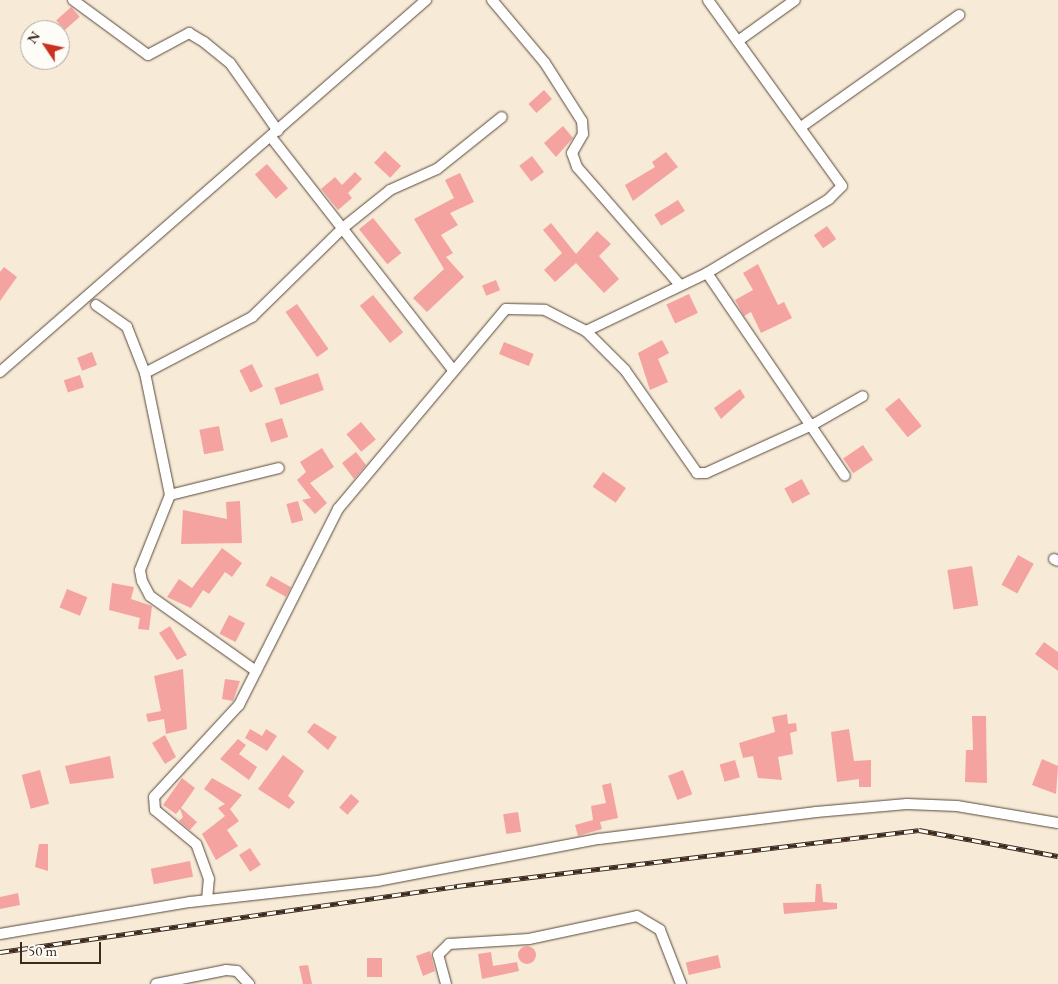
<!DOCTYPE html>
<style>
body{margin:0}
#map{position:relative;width:1058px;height:984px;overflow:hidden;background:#f7ead6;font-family:"EB Garamond",serif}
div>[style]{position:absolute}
.building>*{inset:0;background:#f5a3a1;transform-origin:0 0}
.round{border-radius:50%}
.roads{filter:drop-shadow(0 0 1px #57473a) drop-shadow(0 0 1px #57473a)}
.minor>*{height:10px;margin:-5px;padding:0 5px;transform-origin:5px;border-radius:5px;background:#fff}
.rail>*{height:5px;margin-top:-2.5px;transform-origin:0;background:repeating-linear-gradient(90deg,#fdfcf7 0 9px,#3b2a1e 0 18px);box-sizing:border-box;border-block:1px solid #3b2a1e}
span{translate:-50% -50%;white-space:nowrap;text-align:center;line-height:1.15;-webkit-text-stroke:4px #fdfcf7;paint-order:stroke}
.north{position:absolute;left:20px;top:20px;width:50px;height:50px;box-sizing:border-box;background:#fdfcf7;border:1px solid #afa8a0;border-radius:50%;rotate:304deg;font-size:14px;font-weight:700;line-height:20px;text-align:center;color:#3b2a1e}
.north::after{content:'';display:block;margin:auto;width:18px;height:22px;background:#c8321e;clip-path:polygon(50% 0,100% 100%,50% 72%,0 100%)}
.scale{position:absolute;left:20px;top:942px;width:81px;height:22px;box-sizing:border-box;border:2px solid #3b2a1e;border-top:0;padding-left:6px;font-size:15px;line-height:18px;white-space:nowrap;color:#3b2a1e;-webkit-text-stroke:4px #fdfcf7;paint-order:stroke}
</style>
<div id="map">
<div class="building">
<div style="left:71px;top:7px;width:13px;height:20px;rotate:48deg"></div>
<div style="left:544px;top:90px;width:12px;height:21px;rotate:48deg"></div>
<div style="clip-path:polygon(563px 126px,573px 138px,556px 157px,544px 143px)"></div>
<div style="left:385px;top:151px;width:22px;height:16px;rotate:43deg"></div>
<div style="clip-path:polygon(666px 152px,678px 167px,633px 201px,625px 185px,655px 167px,652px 162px)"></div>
<div style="left:532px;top:156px;width:20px;height:16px;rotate:53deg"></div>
<div style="left:267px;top:164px;width:32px;height:16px;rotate:49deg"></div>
<div style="clip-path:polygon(355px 172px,362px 179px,348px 193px,352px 198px,338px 210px,321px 189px,335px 177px,342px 185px)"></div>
<div style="clip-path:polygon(460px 173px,474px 202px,450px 213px,458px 225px,441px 235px,453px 253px,446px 257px,464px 277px,427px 312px,413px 298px,444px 269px,414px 219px,454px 198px,445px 180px)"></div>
<div style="left:678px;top:200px;width:13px;height:28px;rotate:58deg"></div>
<div style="left:373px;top:218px;width:45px;height:18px;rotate:51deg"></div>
<div style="clip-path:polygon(551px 223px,576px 254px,597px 231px,611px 244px,599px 256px,619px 279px,604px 293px,576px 263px,555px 282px,544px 270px,562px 253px,543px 230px)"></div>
<div style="left:827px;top:226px;width:16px;height:16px;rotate:55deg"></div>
<div style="clip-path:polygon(758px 264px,778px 305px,784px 302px,792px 318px,761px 333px,751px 312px,744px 316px,735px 300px,753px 290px,743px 273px)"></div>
<div style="clip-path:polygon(4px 267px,17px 277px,0 301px,0 272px)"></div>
<div style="left:496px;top:280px;width:11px;height:15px;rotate:68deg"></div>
<div style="left:689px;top:294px;width:21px;height:25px;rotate:65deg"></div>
<div style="left:373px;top:295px;width:48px;height:17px;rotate:51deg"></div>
<div style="left:297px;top:304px;width:55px;height:14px;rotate:55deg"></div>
<div style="clip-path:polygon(662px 340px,669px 353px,658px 359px,668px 382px,650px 390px,638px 353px)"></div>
<div style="left:504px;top:342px;width:32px;height:13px;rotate:22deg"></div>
<div style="left:92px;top:352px;width:14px;height:16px;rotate:69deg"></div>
<div style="left:252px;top:364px;width:25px;height:14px;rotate:64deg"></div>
<div style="left:318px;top:373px;width:18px;height:46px;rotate:71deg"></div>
<div style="left:80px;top:375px;width:13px;height:17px;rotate:72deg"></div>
<div style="clip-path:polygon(740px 389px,745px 397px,721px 419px,714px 408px)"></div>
<div style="left:899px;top:398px;width:36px;height:18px;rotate:51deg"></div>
<div style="left:282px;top:418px;width:20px;height:18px;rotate:72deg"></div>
<div style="left:361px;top:422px;width:23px;height:19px;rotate:50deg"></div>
<div style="left:219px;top:426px;width:25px;height:20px;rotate:79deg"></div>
<div style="left:863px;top:445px;width:18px;height:24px;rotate:56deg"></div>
<div style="clip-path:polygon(322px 448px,334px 467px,310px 483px,327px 503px,315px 514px,302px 500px,311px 498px,297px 480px,306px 472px,300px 462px)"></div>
<div style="clip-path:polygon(356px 452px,366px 465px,354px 479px,342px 463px)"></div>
<div style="left:603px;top:472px;width:28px;height:18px;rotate:35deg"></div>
<div style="left:802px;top:479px;width:17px;height:20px;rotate:62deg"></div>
<div style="clip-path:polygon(240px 501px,242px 543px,181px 544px,183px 510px,227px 519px,226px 502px)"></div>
<div style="left:298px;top:501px;width:20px;height:12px;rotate:75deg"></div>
<div style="clip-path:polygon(222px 548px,242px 563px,232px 577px,225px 572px,209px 594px,203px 590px,191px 608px,167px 597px,179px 579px,192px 588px)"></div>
<div style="left:1018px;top:555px;width:18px;height:34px;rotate:29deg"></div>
<div style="left:972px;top:566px;width:40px;height:25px;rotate:81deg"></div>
<div style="left:271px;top:576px;width:23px;height:11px;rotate:29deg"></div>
<div style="clip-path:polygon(112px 583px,134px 587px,131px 599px,152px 606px,149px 630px,138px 629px,140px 618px,109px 610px)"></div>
<div style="left:67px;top:589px;width:22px;height:20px;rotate:22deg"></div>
<div style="left:229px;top:615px;width:18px;height:21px;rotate:27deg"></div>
<div style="clip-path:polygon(170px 626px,187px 655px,177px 660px,159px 633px)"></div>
<div style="clip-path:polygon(1044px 642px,1058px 652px,1058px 671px,1035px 654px)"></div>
<div style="clip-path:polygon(183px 669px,187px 729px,166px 734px,164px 719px,148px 722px,146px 714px,161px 711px,154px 676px)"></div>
<div style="clip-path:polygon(225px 679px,240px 681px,233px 701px,222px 699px)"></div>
<div style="clip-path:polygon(787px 714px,788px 724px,796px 723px,797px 731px,790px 733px,793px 754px,778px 757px,782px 780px,758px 778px,753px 756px,743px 758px,739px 743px,775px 732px,772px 717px)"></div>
<div style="clip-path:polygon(972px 716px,986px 716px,987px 783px,965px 782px,966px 750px,973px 750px)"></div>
<div style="clip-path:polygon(314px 723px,337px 737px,328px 750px,307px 732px)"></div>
<div style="clip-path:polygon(250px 729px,262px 736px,266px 729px,277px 736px,267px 751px,245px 738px)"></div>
<div style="clip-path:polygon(849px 729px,854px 761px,871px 760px,871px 787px,859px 787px,859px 779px,837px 782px,831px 732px)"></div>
<div style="clip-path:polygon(165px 735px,176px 757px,165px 764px,152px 743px)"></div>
<div style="clip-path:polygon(238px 739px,246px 745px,239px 754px,257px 767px,249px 780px,220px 759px)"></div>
<div style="clip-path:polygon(283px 755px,304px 771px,288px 796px,295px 802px,289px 809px,258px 789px)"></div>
<div style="clip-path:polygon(110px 756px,114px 778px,70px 784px,65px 766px)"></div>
<div style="clip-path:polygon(1042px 759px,1058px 766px,1056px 794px,1032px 785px)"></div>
<div style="left:735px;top:760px;width:18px;height:16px;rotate:74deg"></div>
<div style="left:40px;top:770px;width:35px;height:19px;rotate:75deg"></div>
<div style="left:683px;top:770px;width:26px;height:16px;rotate:69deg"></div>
<div style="clip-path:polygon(182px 778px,195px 788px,181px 808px,197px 822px,190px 830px,179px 821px,183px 817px,180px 809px,176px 814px,163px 805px)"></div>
<div style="clip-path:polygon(212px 778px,242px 795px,230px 809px,239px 821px,227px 830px,238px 846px,216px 860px,202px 834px,225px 816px,218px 808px,225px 804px,204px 789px)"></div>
<div style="clip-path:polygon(611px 783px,618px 818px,600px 822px,602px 829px,578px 836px,575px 825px,593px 820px,591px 806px,606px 803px,602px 785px)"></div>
<div style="left:351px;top:794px;width:11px;height:18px;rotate:41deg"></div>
<div style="left:518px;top:812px;width:20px;height:15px;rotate:81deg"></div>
<div style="clip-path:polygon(39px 844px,48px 844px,48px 871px,35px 867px)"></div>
<div style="left:250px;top:848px;width:20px;height:13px;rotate:57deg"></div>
<div style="left:190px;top:861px;width:16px;height:40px;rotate:79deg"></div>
<div style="clip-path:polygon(816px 884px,821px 884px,823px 902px,837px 903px,837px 909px,784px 914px,783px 903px,815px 902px)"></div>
<div style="clip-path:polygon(18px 893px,20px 905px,0 909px,0 897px)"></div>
<div class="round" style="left:518px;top:946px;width:18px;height:18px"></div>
<div style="clip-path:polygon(430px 951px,435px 971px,423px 976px,416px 956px)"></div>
<div style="clip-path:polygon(491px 952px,493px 966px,517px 962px,519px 971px,482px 979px,478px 954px)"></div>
<div style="left:718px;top:955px;width:13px;height:33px;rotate:77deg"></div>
<div style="left:367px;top:958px;width:15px;height:19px"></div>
<div style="clip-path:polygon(308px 965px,312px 984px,303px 984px,299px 966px)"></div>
</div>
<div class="roads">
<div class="minor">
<div style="left:73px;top:0;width:93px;rotate:36.3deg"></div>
<div style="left:148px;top:55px;width:47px;rotate:-28.2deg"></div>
<div style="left:189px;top:33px;width:17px;rotate:31deg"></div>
<div style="left:204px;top:42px;width:33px;rotate:39deg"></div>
<div style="left:230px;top:63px;width:83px;rotate:54.8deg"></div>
<div style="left:492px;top:0;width:82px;rotate:49.9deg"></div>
<div style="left:545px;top:63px;width:69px;rotate:57.5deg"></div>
<div style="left:582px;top:121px;width:13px;rotate:86deg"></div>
<div style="left:583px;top:134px;width:22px;rotate:120deg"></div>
<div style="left:572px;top:153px;width:15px;rotate:70deg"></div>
<div style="left:577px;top:167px;width:157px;rotate:48.9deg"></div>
<div style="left:738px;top:41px;width:70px;rotate:-35.7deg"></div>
<div style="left:801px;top:127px;width:194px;rotate:-35.3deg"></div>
<div style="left:271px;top:137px;width:294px;rotate:52deg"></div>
<div style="left:707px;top:273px;width:245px;rotate:55.8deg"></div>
<div style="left:96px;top:305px;width:38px;rotate:35deg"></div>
<div style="left:127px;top:327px;width:49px;rotate:68.6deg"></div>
<div style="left:145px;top:373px;width:125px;rotate:78.4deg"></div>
<div style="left:170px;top:495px;width:81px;rotate:111.8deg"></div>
<div style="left:140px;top:570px;width:11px;rotate:80deg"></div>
<div style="left:142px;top:581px;width:17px;rotate:62deg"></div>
<div style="left:150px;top:596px;width:130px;rotate:35.3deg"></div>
<div style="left:586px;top:331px;width:134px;rotate:-25.6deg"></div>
<div style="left:707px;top:273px;width:143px;rotate:-31.2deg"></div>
<div style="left:829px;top:199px;width:18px;rotate:-45deg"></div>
<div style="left:842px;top:186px;width:229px;rotate:-125.8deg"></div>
<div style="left:0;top:372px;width:566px;rotate:-41.13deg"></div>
<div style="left:145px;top:373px;width:121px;rotate:-27.6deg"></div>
<div style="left:252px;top:317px;width:129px;rotate:-44.4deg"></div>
<div style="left:344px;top:227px;width:59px;rotate:-38.8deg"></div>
<div style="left:390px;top:190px;width:51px;rotate:-24.1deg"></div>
<div style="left:437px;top:169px;width:83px;rotate:-38.7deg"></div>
<div style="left:170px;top:495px;width:112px;rotate:-13.9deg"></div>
<div style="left:1054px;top:559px;width:4px;rotate:27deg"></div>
<div style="left:207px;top:900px;width:21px;rotate:-85deg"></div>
<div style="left:209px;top:879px;width:37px;rotate:-110deg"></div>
<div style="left:196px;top:844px;width:53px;rotate:-140.3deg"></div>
<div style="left:155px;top:810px;width:13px;rotate:-94deg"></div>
<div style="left:154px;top:797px;width:125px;rotate:-47.3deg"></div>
<div style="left:239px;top:705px;width:220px;rotate:-63.2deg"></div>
<div style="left:338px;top:509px;width:261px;rotate:-50deg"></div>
<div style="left:506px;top:309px;width:39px;rotate:1deg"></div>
<div style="left:545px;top:310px;width:46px;rotate:27.1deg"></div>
<div style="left:586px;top:331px;width:55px;rotate:45deg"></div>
<div style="left:625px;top:370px;width:126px;rotate:55deg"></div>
<div style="left:697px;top:473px;width:9px"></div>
<div style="left:706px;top:473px;width:119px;rotate:-24.4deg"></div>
<div style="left:814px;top:424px;width:56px;rotate:-29.7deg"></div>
<div style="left:0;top:934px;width:193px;rotate:-9.6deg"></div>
<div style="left:190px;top:902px;width:189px;rotate:-6.4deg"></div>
<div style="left:378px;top:881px;width:225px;rotate:-10.8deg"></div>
<div style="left:599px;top:839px;width:219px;rotate:-7.1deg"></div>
<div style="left:816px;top:812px;width:91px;rotate:-5deg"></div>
<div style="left:907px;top:804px;width:50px;rotate:2.3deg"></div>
<div style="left:957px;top:806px;width:102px;rotate:9.6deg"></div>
<div style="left:156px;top:984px;width:71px;rotate:-11.3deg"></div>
<div style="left:226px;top:970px;width:11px;rotate:5deg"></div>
<div style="left:237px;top:971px;width:18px;rotate:47deg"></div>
<div style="left:446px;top:984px;width:30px;rotate:-105deg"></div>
<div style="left:438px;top:955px;width:16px;rotate:-45deg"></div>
<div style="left:449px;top:944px;width:80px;rotate:-3.6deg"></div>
<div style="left:529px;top:939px;width:110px;rotate:-12deg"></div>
<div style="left:637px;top:916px;width:27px;rotate:31deg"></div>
<div style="left:660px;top:930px;width:58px;rotate:68.7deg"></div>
</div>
</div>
<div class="rail">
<div style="left:0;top:952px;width:462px;rotate:-8.2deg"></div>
<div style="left:457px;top:886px;width:465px;rotate:-6.9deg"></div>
<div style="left:919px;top:830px;width:141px;rotate:10.6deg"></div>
</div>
<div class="north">N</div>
<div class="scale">50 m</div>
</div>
